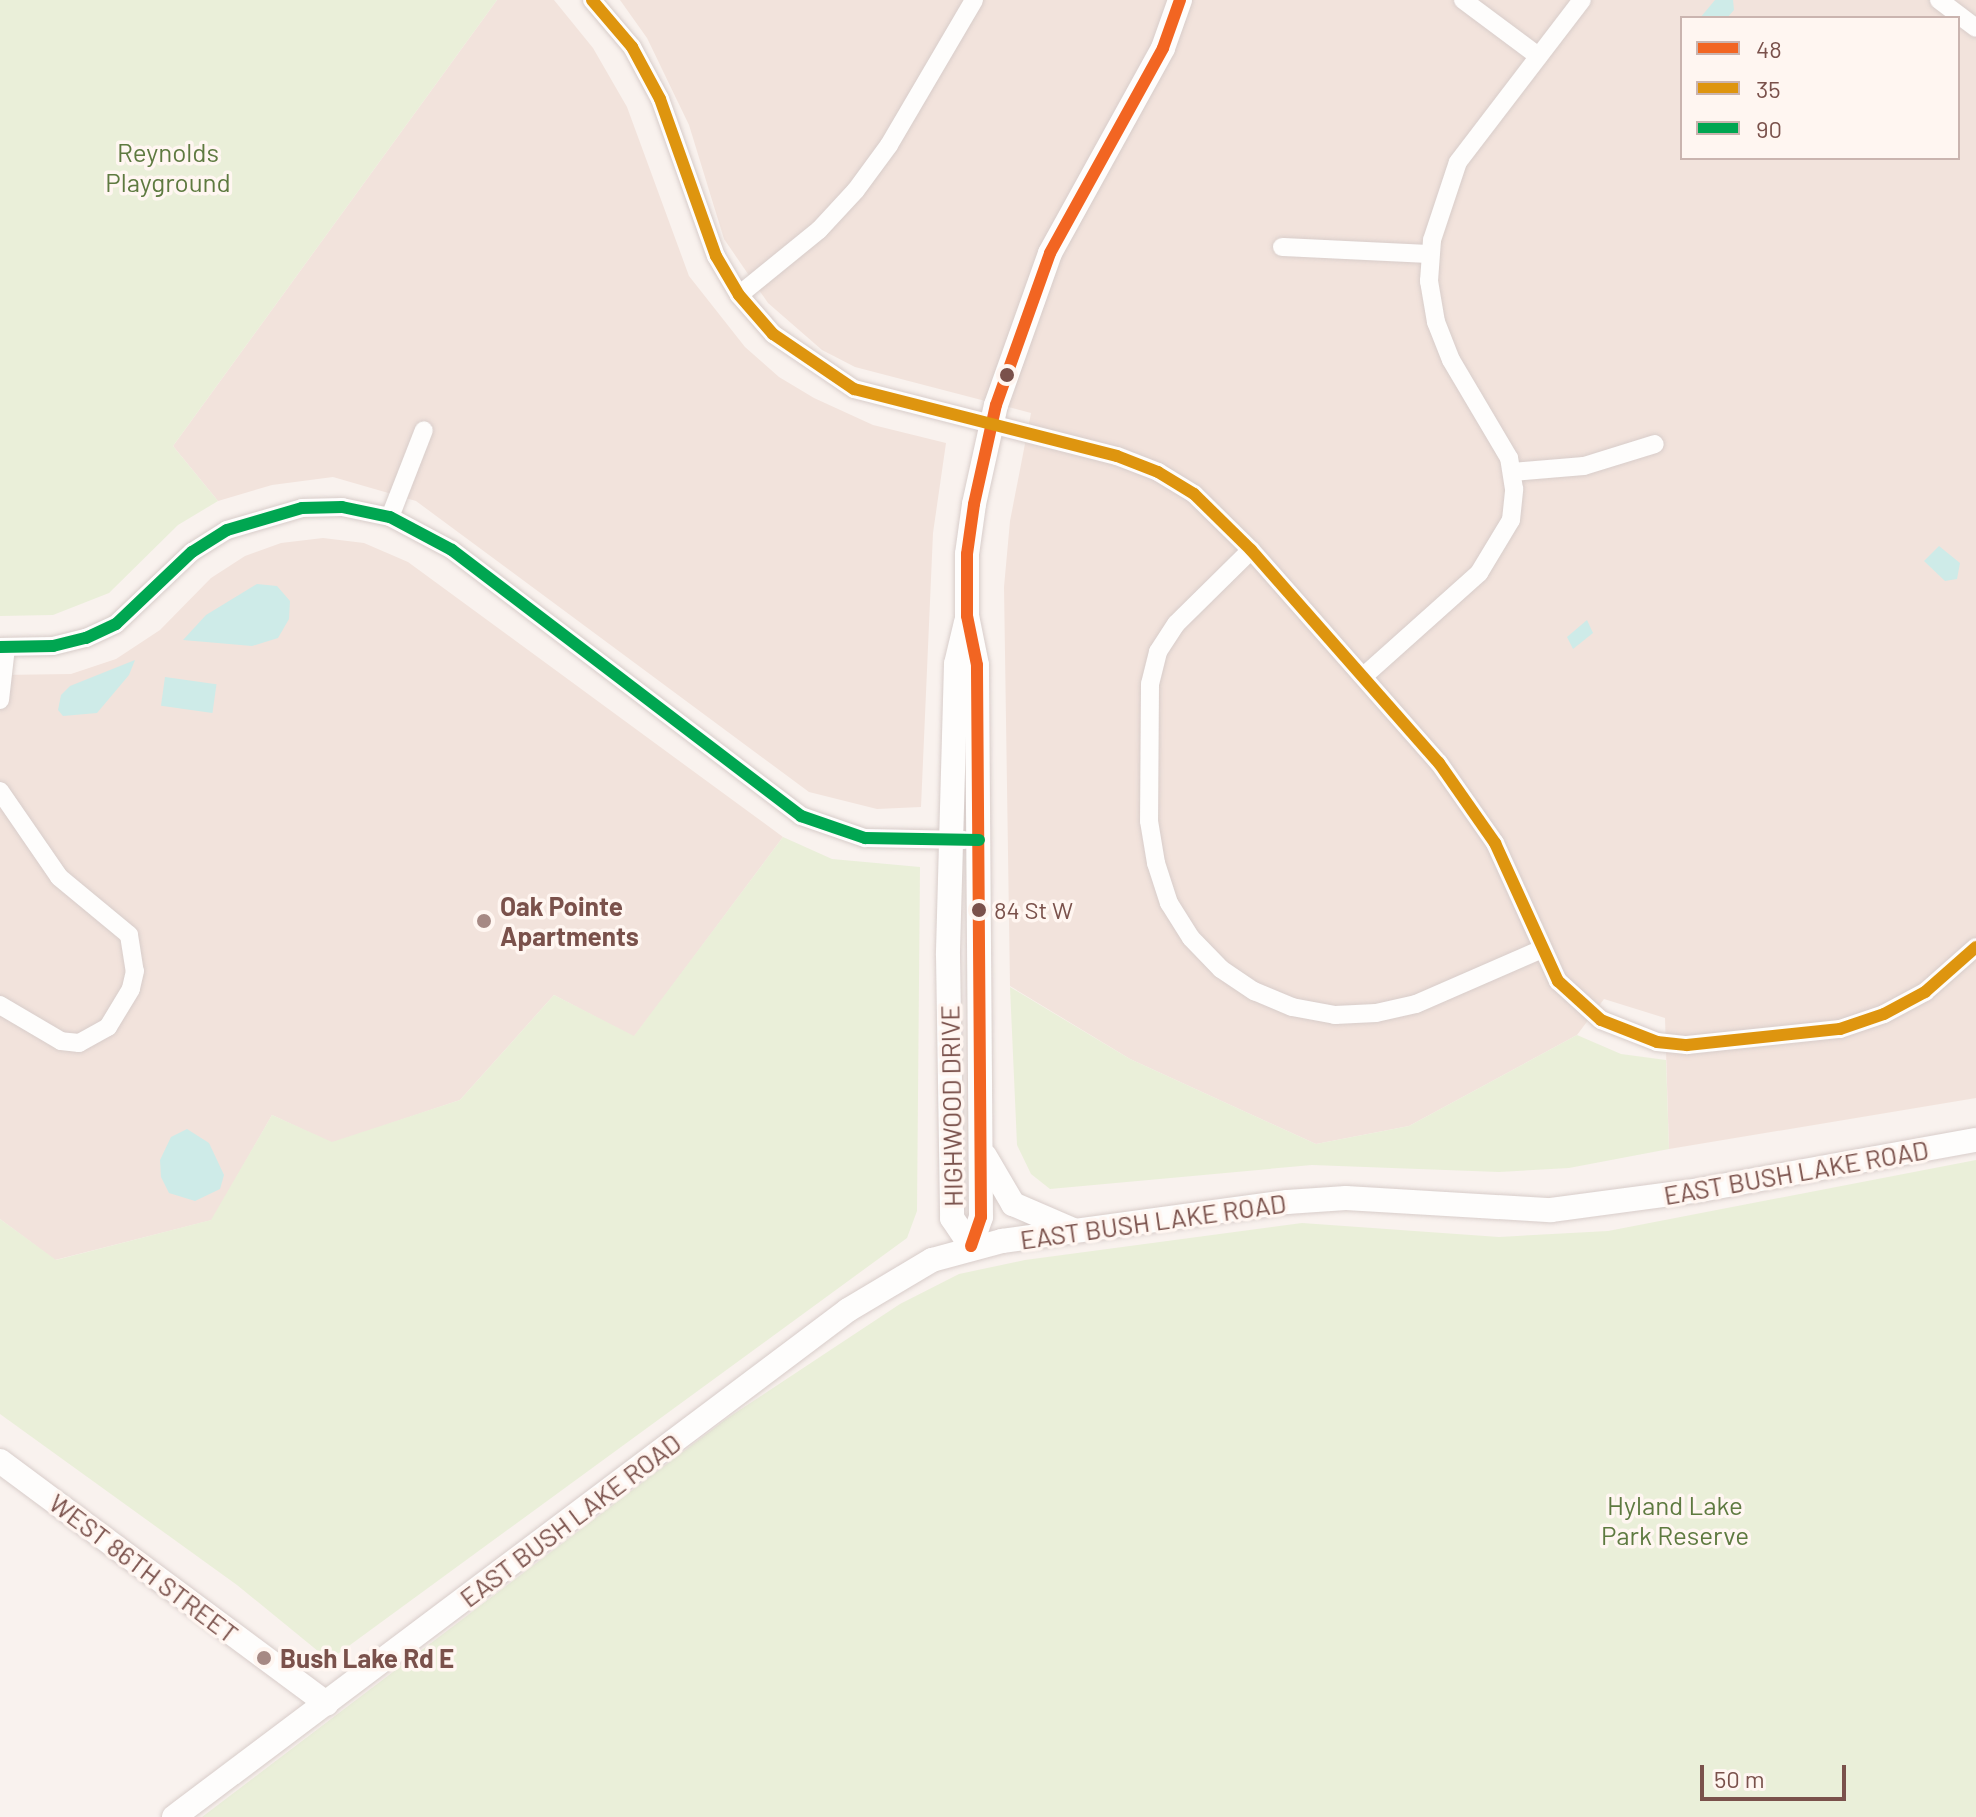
<!DOCTYPE html>
<style>
body{margin:0}
#map{position:relative;width:1976px;height:1817px;overflow:hidden;background:#f9f2ee;font-family:Barlow,sans-serif}
div>[style]{position:absolute}
.residential>*{inset:0;background:#f2e3dc}
.green>*{inset:0;background:#eaefd9}
.water>*{inset:0;background:#ceebe8;transform-origin:0 0}
.roads{filter:drop-shadow(0 0 2px #d8cdca) drop-shadow(0 0 2px #d8cdca)}
.street>*{height:18px;margin:-9px;padding:0 9px;transform-origin:9px;border-radius:9px;background:#fefdfc}
.secondary>*{height:24px;margin:-12px;padding:0 12px;transform-origin:12px;border-radius:12px;background:#fefdfc}
.bus-1>*{height:12px;margin:-6px;padding:0 6px;transform-origin:6px;border-radius:6px;background:#f26522}
.bus-2>*{height:12px;margin:-6px;padding:0 6px;transform-origin:6px;border-radius:6px;background:#de950f}
.bus-3>*{height:12px;margin:-6px;padding:0 6px;transform-origin:6px;border-radius:6px;background:#00a651}
.dots>*{width:22px;height:22px;translate:-50% -50%;box-sizing:border-box;border:4px solid #fff6f1;border-radius:50%}
span{translate:-50% -50%;white-space:nowrap;text-align:center;line-height:1.15;-webkit-text-stroke:7px #fff6f1;paint-order:stroke}
.bus-label{font-size:24px;color:#7a514b}
.left{translate:0 -50%;text-align:left}
.park-label{font-size:26px;color:#5e7a40}
.poi-label{font-size:26px;color:#7a514b;font-weight:700}
.street-label{font-size:26px;color:#7a514b}
.legend{position:absolute;left:1680px;top:16px;width:280px;height:144px;box-sizing:border-box;background:#fff6f1;border:2px solid #cab4af;margin:0;padding:10px 14px;list-style:none;font-size:24px;color:#7a514b}
.legend li{display:flex;align-items:center;gap:16px;height:40px}
.legend b{width:40px;border:2px solid #cab4af}
.scale{position:absolute;left:1700px;top:1765px;width:146px;height:36px;box-sizing:border-box;border:4px solid #7a514b;border-top:0;padding-left:10px;font-size:24px;line-height:28px;white-space:nowrap;color:#7a514b;-webkit-text-stroke:6px #fff6f1;paint-order:stroke}
</style>
<div id="map">
<div class="residential">
<div style="clip-path:polygon(497px 0,554px 0,593px 48px,627px 107px,689px 276px,745px 347px,779px 377px,814px 398px,873px 425px,946px 443px,933px 533px,921px 807px,877px 809px,809px 792px,416px 501px,333px 477px,272px 485px,218px 501px,173px 446px)"></div>
<div style="clip-path:polygon(evenodd,620px 0,1976px 0,1976px 1098px,1669px 1149px,1665px 1018px,1604px 999px,1577px 1035px,1409px 1126px,1316px 1144px,1130px 1059px,1010px 986px,1004px 587px,1010px 521px,1031px 413px,855px 367px,822px 350px,768px 303px,724px 239px,689px 125px,647px 38px,620px 0,1682px 18px,1958px 18px,1958px 158px,1682px 158px,1682px 18px)"></div>
<div style="clip-path:polygon(323px 538px,364px 543px,408px 562px,783px 837px,634px 1037px,554px 995px,460px 1100px,332px 1143px,272px 1115px,212px 1220px,55px 1260px,0 1219px,0 675px,71px 674px,116px 659px,160px 630px,211px 578px,245px 556px,281px 543px)"></div>
</div>
<div class="green">
<div style="clip-path:polygon(0 0,497px 0,173px 446px,218px 501px,178px 525px,109px 593px,53px 615px,0 616px)"></div>
<div style="clip-path:polygon(783px 837px,832px 859px,920px 867px,917px 1211px,907px 1238px,335px 1656px,324px 1656px,237px 1585px,0 1414px,0 1219px,56px 1260px,211px 1220px,272px 1115px,332px 1142px,460px 1100px,554px 995px,634px 1036px)"></div>
<div style="clip-path:polygon(1010px 987px,1130px 1059px,1316px 1144px,1409px 1126px,1577px 1035px,1621px 1054px,1666px 1060px,1669px 1149px,1569px 1168px,1499px 1172px,1312px 1165px,1050px 1189px,1031px 1174px,1017px 1145px)"></div>
<div style="clip-path:polygon(1976px 1160px,1976px 1817px,202px 1817px,726px 1419px,900px 1304px,959px 1274px,1025px 1260px,1302px 1223px,1499px 1237px,1608px 1231px)"></div>
</div>
<div class="water">
<div style="clip-path:polygon(1715px 0,1733px 0,1734px 10px,1727px 18px,1700px 18px)"></div>
<div style="clip-path:polygon(1939px 546px,1960px 563px,1957px 579px,1945px 581px,1924px 561px)"></div>
<div style="clip-path:polygon(257px 584px,277px 586px,290px 601px,289px 619px,278px 638px,252px 646px,183px 640px,206px 615px)"></div>
<div style="clip-path:polygon(1587px 620px,1593px 633px,1573px 649px,1567px 637px)"></div>
<div style="clip-path:polygon(135px 660px,129px 675px,97px 713px,63px 716px,58px 710px,61px 695px,70px 686px)"></div>
<div style="left:165px;top:677px;width:52px;height:29px;rotate:8deg"></div>
<div style="clip-path:polygon(187px 1129px,209px 1143px,224px 1175px,220px 1189px,195px 1201px,169px 1193px,161px 1177px,160px 1160px,171px 1137px)"></div>
</div>
<div class="roads">
<div class="street">
<div style="left:592px;top:0;width:62px;rotate:49.6deg"></div>
<div style="left:632px;top:47px;width:59px;rotate:61.7deg"></div>
<div style="left:660px;top:99px;width:167px;rotate:70.4deg"></div>
<div style="left:716px;top:256px;width:45px;rotate:59.5deg"></div>
<div style="left:739px;top:295px;width:52px;rotate:48.9deg"></div>
<div style="left:773px;top:334px;width:98px;rotate:34.2deg"></div>
<div style="left:854px;top:389px;width:271px;rotate:14.3deg"></div>
<div style="left:1117px;top:456px;width:44px;rotate:21.3deg"></div>
<div style="left:1158px;top:472px;width:42px;rotate:31.4deg"></div>
<div style="left:1194px;top:494px;width:80px;rotate:44.5deg"></div>
<div style="left:1251px;top:550px;width:284px;rotate:48.6deg"></div>
<div style="left:1439px;top:763px;width:98px;rotate:55deg"></div>
<div style="left:1495px;top:843px;width:152px;rotate:65.5deg"></div>
<div style="left:1558px;top:981px;width:58px;rotate:42.2deg"></div>
<div style="left:1601px;top:1020px;width:60px;rotate:21.4deg"></div>
<div style="left:1657px;top:1042px;width:30px;rotate:6deg"></div>
<div style="left:1687px;top:1045px;width:154px;rotate:-6deg"></div>
<div style="left:1840px;top:1029px;width:46px;rotate:-18.8deg"></div>
<div style="left:1884px;top:1014px;width:47px;rotate:-28.2deg"></div>
<div style="left:1925px;top:992px;width:68px;rotate:-41.4deg"></div>
<div style="left:1463px;top:0;width:94px;rotate:36.7deg"></div>
<div style="left:1939px;top:0;width:46px;rotate:37.1deg"></div>
<div style="left:1282px;top:247px;width:148px;rotate:2.7deg"></div>
<div style="left:739px;top:295px;width:103px;rotate:-39.1deg"></div>
<div style="left:819px;top:230px;width:54px;rotate:-47.2deg"></div>
<div style="left:856px;top:190px;width:56px;rotate:-53.7deg"></div>
<div style="left:889px;top:145px;width:168px;rotate:-59.6deg"></div>
<div style="left:1512px;top:472px;width:72px;rotate:-4.8deg"></div>
<div style="left:1584px;top:466px;width:74px;rotate:-17.2deg"></div>
<div style="left:390px;top:517px;width:93px;rotate:-68.7deg"></div>
<div style="left:1251px;top:550px;width:105px;rotate:135.4deg"></div>
<div style="left:1176px;top:624px;width:33px;rotate:123deg"></div>
<div style="left:1158px;top:652px;width:33px;rotate:104deg"></div>
<div style="left:1150px;top:684px;width:137px;rotate:90.4deg"></div>
<div style="left:1149px;top:821px;width:43px;rotate:80.5deg"></div>
<div style="left:1156px;top:863px;width:42px;rotate:72deg"></div>
<div style="left:1169px;top:903px;width:41px;rotate:57.8deg"></div>
<div style="left:1191px;top:938px;width:43px;rotate:45.9deg"></div>
<div style="left:1221px;top:969px;width:40px;rotate:34deg"></div>
<div style="left:1254px;top:991px;width:41px;rotate:22.8deg"></div>
<div style="left:1292px;top:1007px;width:44px;rotate:10.5deg"></div>
<div style="left:1335px;top:1015px;width:41px;rotate:-2.8deg"></div>
<div style="left:1376px;top:1013px;width:41px;rotate:-12.7deg"></div>
<div style="left:1416px;top:1004px;width:137px;rotate:-23.6deg"></div>
<div style="left:0;top:647px;width:53px;rotate:-1.1deg"></div>
<div style="left:53px;top:646px;width:34px;rotate:-14deg"></div>
<div style="left:86px;top:638px;width:33px;rotate:-25deg"></div>
<div style="left:116px;top:624px;width:105px;rotate:-43.5deg"></div>
<div style="left:192px;top:552px;width:41px;rotate:-32.2deg"></div>
<div style="left:227px;top:530px;width:78px;rotate:-16.3deg"></div>
<div style="left:302px;top:508px;width:40px;rotate:-1.4deg"></div>
<div style="left:342px;top:507px;width:49px;rotate:11.8deg"></div>
<div style="left:390px;top:517px;width:70px;rotate:28deg"></div>
<div style="left:452px;top:550px;width:439px;rotate:37.3deg"></div>
<div style="left:801px;top:816px;width:68px;rotate:19deg"></div>
<div style="left:865px;top:838px;width:99px;rotate:1.2deg"></div>
<div style="left:1365px;top:675px;width:153px;rotate:-41.8deg"></div>
<div style="left:1479px;top:573px;width:62px;rotate:-58.9deg"></div>
<div style="left:1511px;top:520px;width:31px;rotate:-84deg"></div>
<div style="left:1514px;top:489px;width:31px;rotate:-99deg"></div>
<div style="left:1509px;top:458px;width:114px;rotate:-120.6deg"></div>
<div style="left:1451px;top:360px;width:41px;rotate:-111.5deg"></div>
<div style="left:1436px;top:322px;width:42px;rotate:-99.7deg"></div>
<div style="left:1429px;top:281px;width:41px;rotate:-85.8deg"></div>
<div style="left:1432px;top:240px;width:82px;rotate:-71.6deg"></div>
<div style="left:1458px;top:162px;width:204px;rotate:-52.6deg"></div>
<div style="left:0;top:700px;width:53px;rotate:-83.5deg"></div>
<div style="left:0;top:791px;width:104px;rotate:55.5deg"></div>
<div style="left:59px;top:877px;width:91px;rotate:39.6deg"></div>
<div style="left:129px;top:935px;width:36px;rotate:81deg"></div>
<div style="left:135px;top:971px;width:18px;rotate:103deg"></div>
<div style="left:131px;top:989px;width:44px;rotate:121.2deg"></div>
<div style="left:108px;top:1027px;width:33px;rotate:151deg"></div>
<div style="left:79px;top:1043px;width:18px;rotate:-174deg"></div>
<div style="left:61px;top:1041px;width:71px;rotate:-149.5deg"></div>
</div>
<div class="secondary">
<div style="left:966px;top:622px;width:43px;rotate:103.4deg"></div>
<div style="left:956px;top:664px;width:291px;rotate:91.6deg"></div>
<div style="left:948px;top:955px;width:263px;rotate:89.1deg"></div>
<div style="left:952px;top:1218px;width:34px;rotate:56deg"></div>
<div style="left:985px;top:1156px;width:56px;rotate:59.7deg"></div>
<div style="left:1013px;top:1204px;width:65px;rotate:23.4deg"></div>
<div style="left:971px;top:1246px;width:31px;rotate:-71deg"></div>
<div style="left:981px;top:1217px;width:552px;rotate:-90.42deg"></div>
<div style="left:977px;top:665px;width:50px;rotate:-101.5deg"></div>
<div style="left:967px;top:616px;width:62px;rotate:-90deg"></div>
<div style="left:967px;top:554px;width:50px;rotate:-82deg"></div>
<div style="left:974px;top:504px;width:101px;rotate:-77.5deg"></div>
<div style="left:996px;top:405px;width:161px;rotate:-70.4deg"></div>
<div style="left:1050px;top:253px;width:234px;rotate:-61.1deg"></div>
<div style="left:1163px;top:48px;width:51px;rotate:-70.5deg"></div>
<div style="left:0;top:1461px;width:407px;rotate:36.6deg"></div>
<div style="left:174px;top:1817px;width:843px;rotate:-36.95deg"></div>
<div style="left:848px;top:1310px;width:98px;rotate:-30.8deg"></div>
<div style="left:932px;top:1260px;width:73px;rotate:-15.2deg"></div>
<div style="left:1002px;top:1241px;width:288px;rotate:-7.8deg"></div>
<div style="left:1287px;top:1202px;width:59px;rotate:-3.9deg"></div>
<div style="left:1346px;top:1198px;width:205px;rotate:3.4deg"></div>
<div style="left:1551px;top:1210px;width:150px;rotate:-7.6deg"></div>
<div style="left:1700px;top:1190px;width:280px;rotate:-10.3deg"></div>
</div>
</div>
<div class="bus-1">
<div style="left:971px;top:1246px;width:31px;rotate:-71deg"></div>
<div style="left:981px;top:1217px;width:552px;rotate:-90.42deg"></div>
<div style="left:977px;top:665px;width:50px;rotate:-101.5deg"></div>
<div style="left:967px;top:616px;width:62px;rotate:-90deg"></div>
<div style="left:967px;top:554px;width:50px;rotate:-82deg"></div>
<div style="left:974px;top:504px;width:101px;rotate:-77.5deg"></div>
<div style="left:996px;top:405px;width:161px;rotate:-70.4deg"></div>
<div style="left:1050px;top:253px;width:234px;rotate:-61.1deg"></div>
<div style="left:1163px;top:48px;width:51px;rotate:-70.5deg"></div>
</div>
<div class="bus-2">
<div style="left:592px;top:0;width:62px;rotate:49.6deg"></div>
<div style="left:632px;top:47px;width:59px;rotate:61.7deg"></div>
<div style="left:660px;top:99px;width:167px;rotate:70.4deg"></div>
<div style="left:716px;top:256px;width:45px;rotate:59.5deg"></div>
<div style="left:739px;top:295px;width:52px;rotate:48.9deg"></div>
<div style="left:773px;top:334px;width:98px;rotate:34.2deg"></div>
<div style="left:854px;top:389px;width:271px;rotate:14.3deg"></div>
<div style="left:1117px;top:456px;width:44px;rotate:21.3deg"></div>
<div style="left:1158px;top:472px;width:42px;rotate:31.4deg"></div>
<div style="left:1194px;top:494px;width:80px;rotate:44.5deg"></div>
<div style="left:1251px;top:550px;width:284px;rotate:48.6deg"></div>
<div style="left:1439px;top:763px;width:98px;rotate:55deg"></div>
<div style="left:1495px;top:843px;width:152px;rotate:65.5deg"></div>
<div style="left:1558px;top:981px;width:58px;rotate:42.2deg"></div>
<div style="left:1601px;top:1020px;width:60px;rotate:21.4deg"></div>
<div style="left:1657px;top:1042px;width:30px;rotate:6deg"></div>
<div style="left:1687px;top:1045px;width:154px;rotate:-6deg"></div>
<div style="left:1840px;top:1029px;width:46px;rotate:-18.8deg"></div>
<div style="left:1884px;top:1014px;width:47px;rotate:-28.2deg"></div>
<div style="left:1925px;top:992px;width:68px;rotate:-41.4deg"></div>
</div>
<div class="bus-3">
<div style="left:0;top:647px;width:53px;rotate:-1.1deg"></div>
<div style="left:53px;top:646px;width:34px;rotate:-14deg"></div>
<div style="left:86px;top:638px;width:33px;rotate:-25deg"></div>
<div style="left:116px;top:624px;width:105px;rotate:-43.5deg"></div>
<div style="left:192px;top:552px;width:41px;rotate:-32.2deg"></div>
<div style="left:227px;top:530px;width:78px;rotate:-16.3deg"></div>
<div style="left:302px;top:508px;width:40px;rotate:-1.4deg"></div>
<div style="left:342px;top:507px;width:49px;rotate:11.8deg"></div>
<div style="left:390px;top:517px;width:70px;rotate:28deg"></div>
<div style="left:452px;top:550px;width:439px;rotate:37.3deg"></div>
<div style="left:801px;top:816px;width:68px;rotate:19deg"></div>
<div style="left:865px;top:838px;width:114px;rotate:1deg"></div>
</div>
<div class="dots">
<div style="left:1007px;top:375px;background:#7a514b"></div>
<div style="left:979px;top:910px;background:#7a514b"></div>
<div style="left:484px;top:921px;background:#a68984"></div>
<div style="left:264px;top:1658px;background:#a68984"></div>
</div>
<div class="bus-label">
<span class="left" style="left:994px;top:910px">84 St W</span>
</div>
<div class="park-label">
<span style="left:168px;top:167px">Reynolds<br>Playground</span>
<span style="left:1675px;top:1520px">Hyland Lake<br>Park Reserve</span>
</div>
<div class="poi-label">
<span class="left" style="left:500px;top:921px">Oak Pointe<br>Apartments</span>
<span class="left" style="left:280px;top:1658px">Bush Lake Rd E</span>
</div>
<div class="street-label">
<span style="left:951px;top:1106px;rotate:-91deg">HIGHWOOD DRIVE</span>
<span style="left:1796px;top:1172px;rotate:-10deg">EAST BUSH LAKE ROAD</span>
<span style="left:1153px;top:1221px;rotate:-8deg">EAST BUSH LAKE ROAD</span>
<span style="left:570px;top:1520px;rotate:-37deg">EAST BUSH LAKE ROAD</span>
<span style="left:144px;top:1568px;rotate:37deg">WEST 86TH STREET</span>
</div>
<ul class="legend">
<li><b style="height:10px;background:#f26522"></b>48</li>
<li><b style="height:10px;background:#de950f"></b>35</li>
<li><b style="height:10px;background:#00a651"></b>90</li>
</ul>
<div class="scale">50 m</div>
</div>
